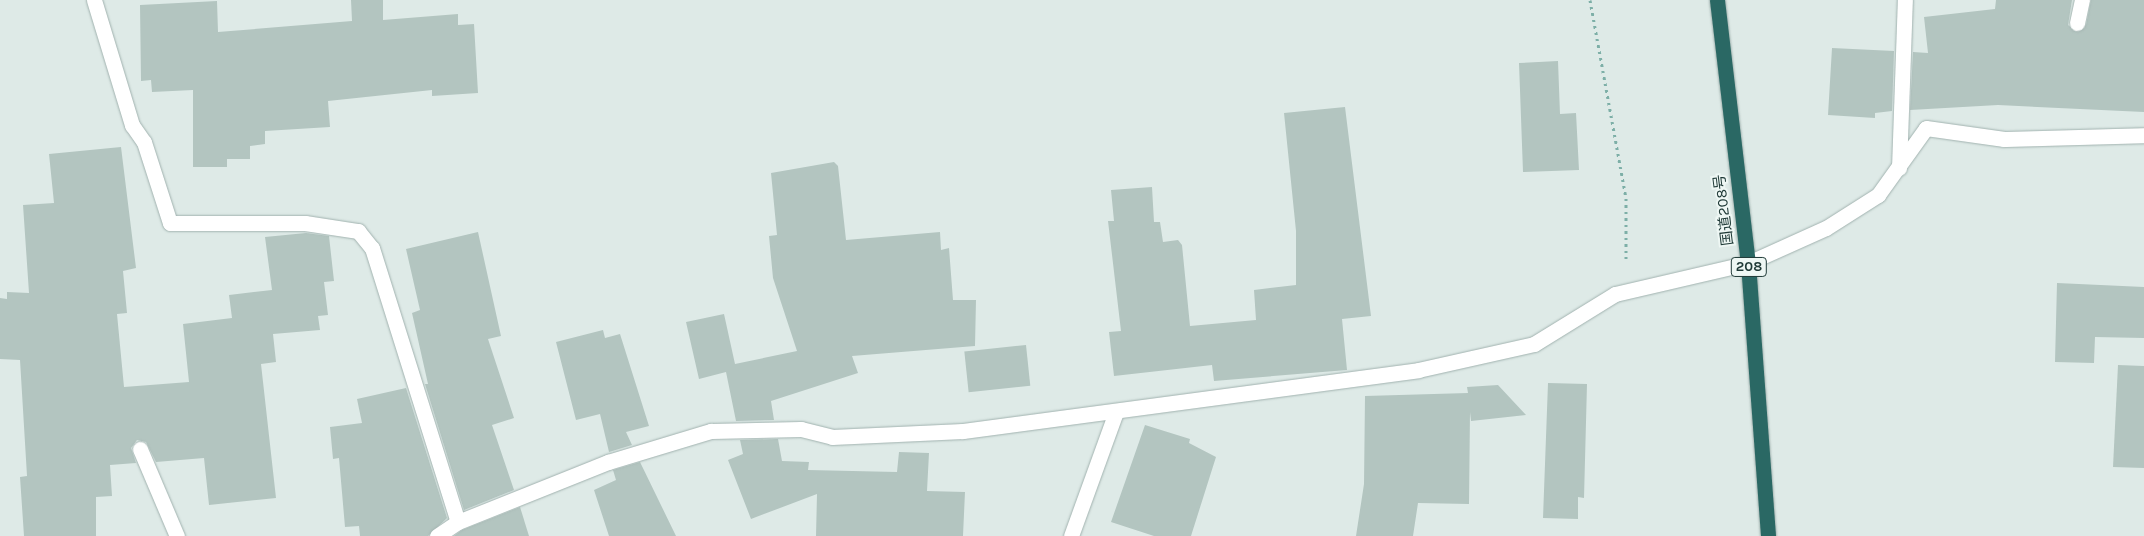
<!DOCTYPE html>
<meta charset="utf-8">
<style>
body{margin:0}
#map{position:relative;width:2144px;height:536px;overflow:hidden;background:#deeae7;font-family:Karla,"Noto Sans JP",sans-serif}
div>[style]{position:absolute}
.building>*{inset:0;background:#b3c5c0;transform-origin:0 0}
.path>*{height:3px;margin-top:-1.5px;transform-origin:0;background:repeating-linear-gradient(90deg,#7dafa7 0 2.5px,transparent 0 6.5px)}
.roads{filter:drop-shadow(0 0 1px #a1b2af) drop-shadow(0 0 1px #a1b2af)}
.lane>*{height:15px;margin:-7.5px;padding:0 7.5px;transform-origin:7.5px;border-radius:7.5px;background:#fff}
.street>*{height:15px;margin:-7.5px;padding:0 7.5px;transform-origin:7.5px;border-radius:7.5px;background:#fff}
.highway>*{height:15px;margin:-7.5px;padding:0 7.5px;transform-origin:7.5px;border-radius:7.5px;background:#2a6864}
span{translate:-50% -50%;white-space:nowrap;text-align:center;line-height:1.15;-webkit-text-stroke:4px #eef7f4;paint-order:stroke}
.shield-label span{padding:1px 4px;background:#eef7f4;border:1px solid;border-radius:4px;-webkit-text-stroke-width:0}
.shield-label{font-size:14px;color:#1f3a37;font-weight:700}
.street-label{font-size:15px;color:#1f3a37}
</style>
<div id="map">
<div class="building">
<div style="clip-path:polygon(351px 0,383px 0,383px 20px,458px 14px,458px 25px,474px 24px,478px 93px,432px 96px,432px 90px,328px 101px,330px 127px,265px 131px,265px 144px,250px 146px,250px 159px,227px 159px,227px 167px,193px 167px,193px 90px,152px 92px,151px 80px,141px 81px,140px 5px,217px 1px,218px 32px,352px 21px)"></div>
<div style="clip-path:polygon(1996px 0,2072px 0,2068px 25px,2076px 32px,2086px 25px,2091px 0,2144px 0,2144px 112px,1998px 105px,1910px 110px,1913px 52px,1928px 53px,1924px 17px,1995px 9px)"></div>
<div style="clip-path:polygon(1832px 48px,1894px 51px,1892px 111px,1875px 113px,1875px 118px,1828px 115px)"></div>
<div style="clip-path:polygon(1558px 61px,1560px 114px,1576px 113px,1579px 170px,1523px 172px,1519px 63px)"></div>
<div style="clip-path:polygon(1345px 107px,1371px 316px,1342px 319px,1347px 370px,1214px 381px,1212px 365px,1114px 376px,1109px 332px,1121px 331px,1108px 221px,1114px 221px,1111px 190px,1152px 187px,1154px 222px,1160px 222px,1163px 242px,1178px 240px,1182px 245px,1190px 326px,1256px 320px,1254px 290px,1296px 285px,1296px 231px,1284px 113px)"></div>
<div style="clip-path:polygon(121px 147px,136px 268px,123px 271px,127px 313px,117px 314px,124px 387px,189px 382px,183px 324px,232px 318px,229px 295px,272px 290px,265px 237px,306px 233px,329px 236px,334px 281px,324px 282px,328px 315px,318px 316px,320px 330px,273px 334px,276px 362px,261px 364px,276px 498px,209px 505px,204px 458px,156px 462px,146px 442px,137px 440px,131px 448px,136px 463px,110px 465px,112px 496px,96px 497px,96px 536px,24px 536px,20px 477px,27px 476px,20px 360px,0 359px,0 298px,7px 299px,7px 292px,29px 293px,23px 205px,54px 203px,49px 154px)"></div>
<div style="clip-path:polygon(834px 162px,838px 166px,846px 240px,940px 232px,941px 250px,949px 248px,953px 300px,976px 300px,975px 346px,852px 356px,858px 373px,771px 401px,774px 420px,736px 421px,726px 372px,699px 379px,686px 322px,724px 314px,735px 364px,797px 351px,773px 278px,769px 236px,777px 235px,771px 173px)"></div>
<div style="clip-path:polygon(478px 232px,501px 336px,488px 339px,514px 418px,492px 425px,514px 490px,464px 510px,425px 384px,428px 384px,412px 313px,420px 310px,406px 249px)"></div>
<div style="clip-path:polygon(2057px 283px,2144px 287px,2144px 338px,2095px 337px,2094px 363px,2055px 362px)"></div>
<div style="clip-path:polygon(603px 330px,605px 338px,620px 334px,649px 426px,626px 432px,632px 445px,609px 452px,600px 414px,576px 420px,556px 342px)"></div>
<div style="left:1026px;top:345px;width:41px;height:62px;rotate:84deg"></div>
<div style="clip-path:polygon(2118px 365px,2144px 366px,2144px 468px,2113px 467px)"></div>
<div style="clip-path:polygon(1548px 383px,1587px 384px,1584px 498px,1578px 497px,1578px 519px,1543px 518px)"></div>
<div style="clip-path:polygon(1498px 385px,1526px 415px,1471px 421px,1470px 412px,1469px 504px,1418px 503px,1413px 536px,1356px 536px,1364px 484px,1365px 396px,1468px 393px,1467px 387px)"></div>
<div style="clip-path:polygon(406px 388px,447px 518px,428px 536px,360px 536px,359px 526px,345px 527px,339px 458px,333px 459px,330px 427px,362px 423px,357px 399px)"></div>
<div style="clip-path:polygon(1145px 425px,1190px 439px,1189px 443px,1216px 457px,1191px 536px,1154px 536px,1111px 522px)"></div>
<div style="clip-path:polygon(778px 439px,782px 461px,809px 462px,808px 470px,897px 472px,899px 452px,929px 453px,927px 491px,965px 492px,963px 536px,816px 536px,817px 494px,751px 519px,728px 460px,743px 454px,740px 440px)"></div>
<div style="clip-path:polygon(640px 462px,676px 536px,609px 536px,594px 490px,616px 480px,613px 470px)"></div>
<div style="clip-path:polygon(520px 507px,529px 536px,454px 536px,462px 530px)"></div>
</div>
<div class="path">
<div style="left:1590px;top:0;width:201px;rotate:79.7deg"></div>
<div style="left:1626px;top:198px;width:63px;rotate:90deg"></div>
</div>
<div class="roads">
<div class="lane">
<div style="left:140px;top:449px;width:95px;rotate:67deg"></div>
</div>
<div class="street">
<div style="left:94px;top:0;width:131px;rotate:73.1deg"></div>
<div style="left:132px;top:125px;width:21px;rotate:55deg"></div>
<div style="left:144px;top:142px;width:85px;rotate:72.2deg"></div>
<div style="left:170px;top:223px;width:135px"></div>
<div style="left:305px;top:223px;width:54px;rotate:8.6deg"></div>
<div style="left:358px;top:231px;width:22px;rotate:51deg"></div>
<div style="left:372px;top:248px;width:287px;rotate:72.6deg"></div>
<div style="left:2077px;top:23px;width:24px;rotate:-78deg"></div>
<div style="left:1899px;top:168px;width:168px;rotate:-88deg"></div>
<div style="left:437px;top:536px;width:25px;rotate:-34deg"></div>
<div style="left:458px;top:522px;width:162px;rotate:-21.8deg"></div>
<div style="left:608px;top:462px;width:108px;rotate:-16.8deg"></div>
<div style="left:711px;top:431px;width:90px;rotate:-1.3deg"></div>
<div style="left:801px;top:429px;width:32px;rotate:14deg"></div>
<div style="left:832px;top:437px;width:131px;rotate:-2.6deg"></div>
<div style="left:963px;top:431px;width:459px;rotate:-7.6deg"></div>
<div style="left:1418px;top:370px;width:119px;rotate:-12.6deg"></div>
<div style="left:1534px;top:344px;width:95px;rotate:-31.7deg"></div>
<div style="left:1615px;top:294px;width:137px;rotate:-13.1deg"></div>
<div style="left:1748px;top:263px;width:85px;rotate:-24.2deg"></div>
<div style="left:1826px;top:228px;width:62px;rotate:-32.4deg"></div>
<div style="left:1878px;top:195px;width:82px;rotate:-54.4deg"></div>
<div style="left:1926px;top:128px;width:79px;rotate:8deg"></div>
<div style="left:2004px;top:139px;width:140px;rotate:-1.6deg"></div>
<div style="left:1071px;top:536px;width:132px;rotate:-70.1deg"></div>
</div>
<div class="highway">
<div style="left:1717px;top:0;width:265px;rotate:83.3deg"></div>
<div style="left:1748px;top:263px;width:274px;rotate:85.8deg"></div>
</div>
</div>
<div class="shield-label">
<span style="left:1749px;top:267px">208</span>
</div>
<div class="street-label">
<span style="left:1724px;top:210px;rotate:-97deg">国道208号</span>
</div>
</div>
